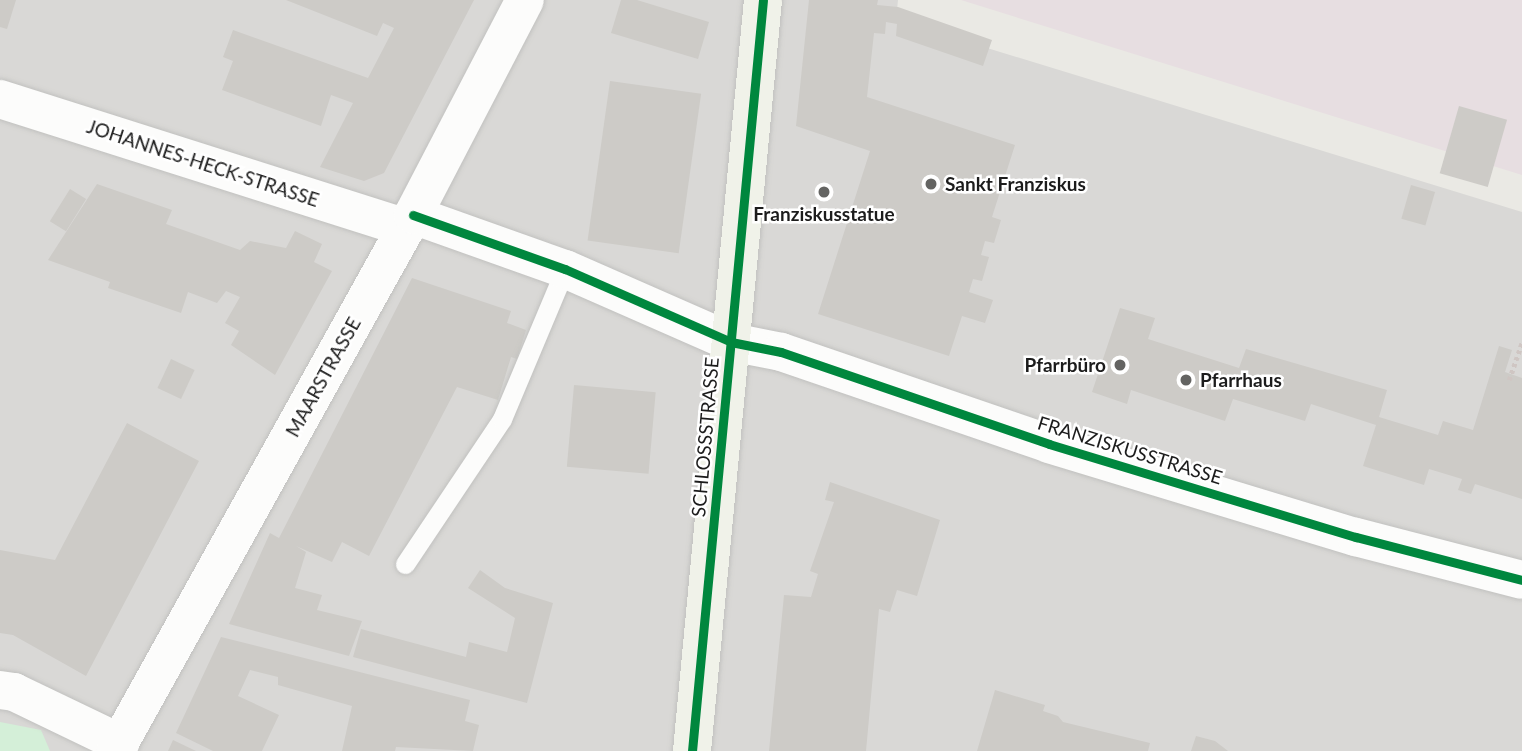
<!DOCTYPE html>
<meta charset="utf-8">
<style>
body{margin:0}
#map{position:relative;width:1522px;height:751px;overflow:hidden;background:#eae9e4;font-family:Lato,sans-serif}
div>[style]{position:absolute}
.residential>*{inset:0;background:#d9d8d6}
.industrial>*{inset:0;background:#e7dee1}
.park>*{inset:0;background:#d4efd8}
.building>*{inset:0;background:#cdcbc7;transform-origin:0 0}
.path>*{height:4.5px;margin-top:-2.25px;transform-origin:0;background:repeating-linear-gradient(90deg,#cfc6c3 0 3.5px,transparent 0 7px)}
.roads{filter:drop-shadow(0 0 2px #c1c1bf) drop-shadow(0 0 2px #c1c1bf)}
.lane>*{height:19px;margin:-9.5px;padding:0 9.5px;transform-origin:9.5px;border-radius:9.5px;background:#fcfcfb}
.street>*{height:38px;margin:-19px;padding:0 19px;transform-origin:19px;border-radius:19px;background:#fcfcfb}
.secondary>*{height:38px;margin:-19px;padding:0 19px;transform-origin:19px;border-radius:19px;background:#f0f2e9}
.cycleway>*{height:9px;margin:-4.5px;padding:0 4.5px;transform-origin:4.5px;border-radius:4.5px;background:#00873e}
.dots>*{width:19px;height:19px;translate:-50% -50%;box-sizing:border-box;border:4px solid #fff;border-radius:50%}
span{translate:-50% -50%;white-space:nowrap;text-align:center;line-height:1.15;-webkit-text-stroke:5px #fff;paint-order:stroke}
.street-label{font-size:19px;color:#1c1c1c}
.poi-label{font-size:19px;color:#1c1c1c;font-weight:700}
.left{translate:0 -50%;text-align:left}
.right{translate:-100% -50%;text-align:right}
</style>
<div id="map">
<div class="residential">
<div style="clip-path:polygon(0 0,898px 0,896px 20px,1522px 212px,1522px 751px,0 751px)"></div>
</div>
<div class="industrial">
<div style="clip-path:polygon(961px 0,1522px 0,1522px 175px)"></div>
</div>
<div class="park">
<div style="clip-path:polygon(0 722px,41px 730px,50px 751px,0 751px)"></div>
</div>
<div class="building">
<div style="clip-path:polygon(0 0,16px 0,7px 29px,0 27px)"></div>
<div style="clip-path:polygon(286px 0,474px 0,384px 173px,364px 181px,320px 167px,353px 103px,331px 95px,321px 126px,222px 90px,233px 61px,223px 57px,233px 30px,368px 78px,394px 28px,383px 23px,377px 36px)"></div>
<div style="clip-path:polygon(621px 0,637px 0,709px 22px,698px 59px,611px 33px)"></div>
<div style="clip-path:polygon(809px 0,878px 0,877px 5px,898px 7px,992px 40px,983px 66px,896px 36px,897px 24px,886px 22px,885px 34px,874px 33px,867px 97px,1015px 145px,992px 217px,1001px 220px,994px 243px,985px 241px,981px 255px,989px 257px,982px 281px,973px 279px,969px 292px,993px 300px,985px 323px,962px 316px,949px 356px,818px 314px,870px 151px,796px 126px)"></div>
<div style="left:610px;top:81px;width:92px;height:161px;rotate:8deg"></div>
<div style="left:1459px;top:106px;width:50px;height:70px;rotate:16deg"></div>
<div style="clip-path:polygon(97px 184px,172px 210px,166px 224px,240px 250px,250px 241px,286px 248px,295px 231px,322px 244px,314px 262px,332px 271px,275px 375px,231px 345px,239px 331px,225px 323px,240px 297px,226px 291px,217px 303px,188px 292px,181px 313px,108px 288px,110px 282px,48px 260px)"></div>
<div style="left:1411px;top:185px;width:25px;height:35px;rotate:16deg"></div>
<div style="left:70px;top:189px;width:19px;height:38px;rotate:32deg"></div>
<div style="clip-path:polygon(412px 278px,511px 311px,507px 323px,526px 330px,517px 359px,511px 357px,498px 400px,457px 387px,369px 556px,342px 542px,332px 562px,296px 546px,306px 552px,295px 588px,322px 595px,317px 610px,362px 621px,349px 656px,229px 624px,270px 533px,279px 538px)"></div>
<div style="clip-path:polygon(1120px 308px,1155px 318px,1148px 339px,1239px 368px,1246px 349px,1387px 390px,1379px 417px,1438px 435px,1443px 421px,1473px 430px,1499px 346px,1512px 350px,1505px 372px,1522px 378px,1522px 499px,1475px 484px,1471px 494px,1458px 490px,1462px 479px,1429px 469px,1424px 485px,1363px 466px,1376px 425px,1311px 404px,1305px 421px,1233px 399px,1225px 421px,1131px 390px,1127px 404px,1092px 392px)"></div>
<div style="left:171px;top:359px;width:26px;height:32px;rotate:25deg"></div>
<div style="left:574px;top:385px;width:82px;height:82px;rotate:5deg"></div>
<div style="clip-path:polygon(127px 423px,199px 461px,86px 676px,13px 635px,0 633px,0 550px,55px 560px)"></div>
<div style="clip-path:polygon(830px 482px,940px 520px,917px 596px,897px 590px,890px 612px,879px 609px,866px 751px,769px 751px,784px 595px,811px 597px,818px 574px,810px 571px,834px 502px,825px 500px)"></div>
<div style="clip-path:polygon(480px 570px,505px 588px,553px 603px,527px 703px,353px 657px,361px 629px,466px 657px,469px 642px,507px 652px,515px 618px,468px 588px)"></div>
<div style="clip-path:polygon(221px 637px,470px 700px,465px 721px,479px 725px,473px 751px,396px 747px,395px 751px,342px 751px,352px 706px,278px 685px,278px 677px,250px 670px,238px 696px,279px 715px,262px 751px,213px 751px,176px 733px)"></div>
<div style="clip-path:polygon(995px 690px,1045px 705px,1043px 711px,1058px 716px,1063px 722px,1150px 743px,1148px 751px,977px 751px)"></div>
<div style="clip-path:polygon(1196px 736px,1215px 741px,1228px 751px,1191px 751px)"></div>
<div style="clip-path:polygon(173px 740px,196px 751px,168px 751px)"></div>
</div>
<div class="path">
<div style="left:1509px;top:380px;width:39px;rotate:-71deg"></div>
</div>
<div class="roads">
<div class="lane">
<div style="left:405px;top:564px;width:174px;rotate:-56.2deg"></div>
<div style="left:502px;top:419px;width:163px;rotate:-67.2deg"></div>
</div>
<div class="street">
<div style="left:0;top:99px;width:426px;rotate:17.6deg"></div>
<div style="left:413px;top:215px;width:161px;rotate:19.6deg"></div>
<div style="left:565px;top:269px;width:181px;rotate:23.7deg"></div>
<div style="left:731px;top:342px;width:51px;rotate:11.3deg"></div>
<div style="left:781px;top:352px;width:283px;rotate:18.9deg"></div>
<div style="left:1049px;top:444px;width:321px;rotate:16.9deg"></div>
<div style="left:1356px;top:537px;width:171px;rotate:14.5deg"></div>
<div style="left:0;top:690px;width:14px;rotate:8deg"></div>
<div style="left:14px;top:692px;width:118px;rotate:25.7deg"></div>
<div style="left:115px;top:751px;width:613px;rotate:-60.93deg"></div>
<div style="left:413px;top:215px;width:242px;rotate:-62.5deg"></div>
</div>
<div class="secondary">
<div style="left:692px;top:751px;width:754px;rotate:-84.6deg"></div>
</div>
</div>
<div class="cycleway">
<div style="left:413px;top:215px;width:161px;rotate:19.6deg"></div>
<div style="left:565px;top:269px;width:181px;rotate:23.7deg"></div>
<div style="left:731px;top:342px;width:51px;rotate:11.3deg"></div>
<div style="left:781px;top:352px;width:283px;rotate:18.9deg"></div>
<div style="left:1049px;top:444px;width:321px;rotate:16.9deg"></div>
<div style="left:1356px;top:537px;width:171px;rotate:14.5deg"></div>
<div style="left:692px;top:751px;width:754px;rotate:-84.6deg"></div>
</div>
<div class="dots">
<div style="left:931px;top:184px;background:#646462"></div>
<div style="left:824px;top:192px;background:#646462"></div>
<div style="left:1120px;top:365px;background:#646462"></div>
<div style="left:1186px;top:380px;background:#646462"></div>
</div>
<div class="street-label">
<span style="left:203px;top:163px;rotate:18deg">JOHANNES-HECK-STRASSE</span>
<span style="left:323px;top:377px;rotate:-61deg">MAARSTRASSE</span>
<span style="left:705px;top:437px;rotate:-85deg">SCHLOSSSTRASSE</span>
<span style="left:1130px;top:450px;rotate:17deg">FRANZISKUSSTRASSE</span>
</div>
<div class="poi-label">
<span class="left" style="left:945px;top:184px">Sankt Franziskus</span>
<span style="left:824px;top:214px">Franziskusstatue</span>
<span class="right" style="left:1106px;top:365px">Pfarrbüro</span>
<span class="left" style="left:1200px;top:380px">Pfarrhaus</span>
</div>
</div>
